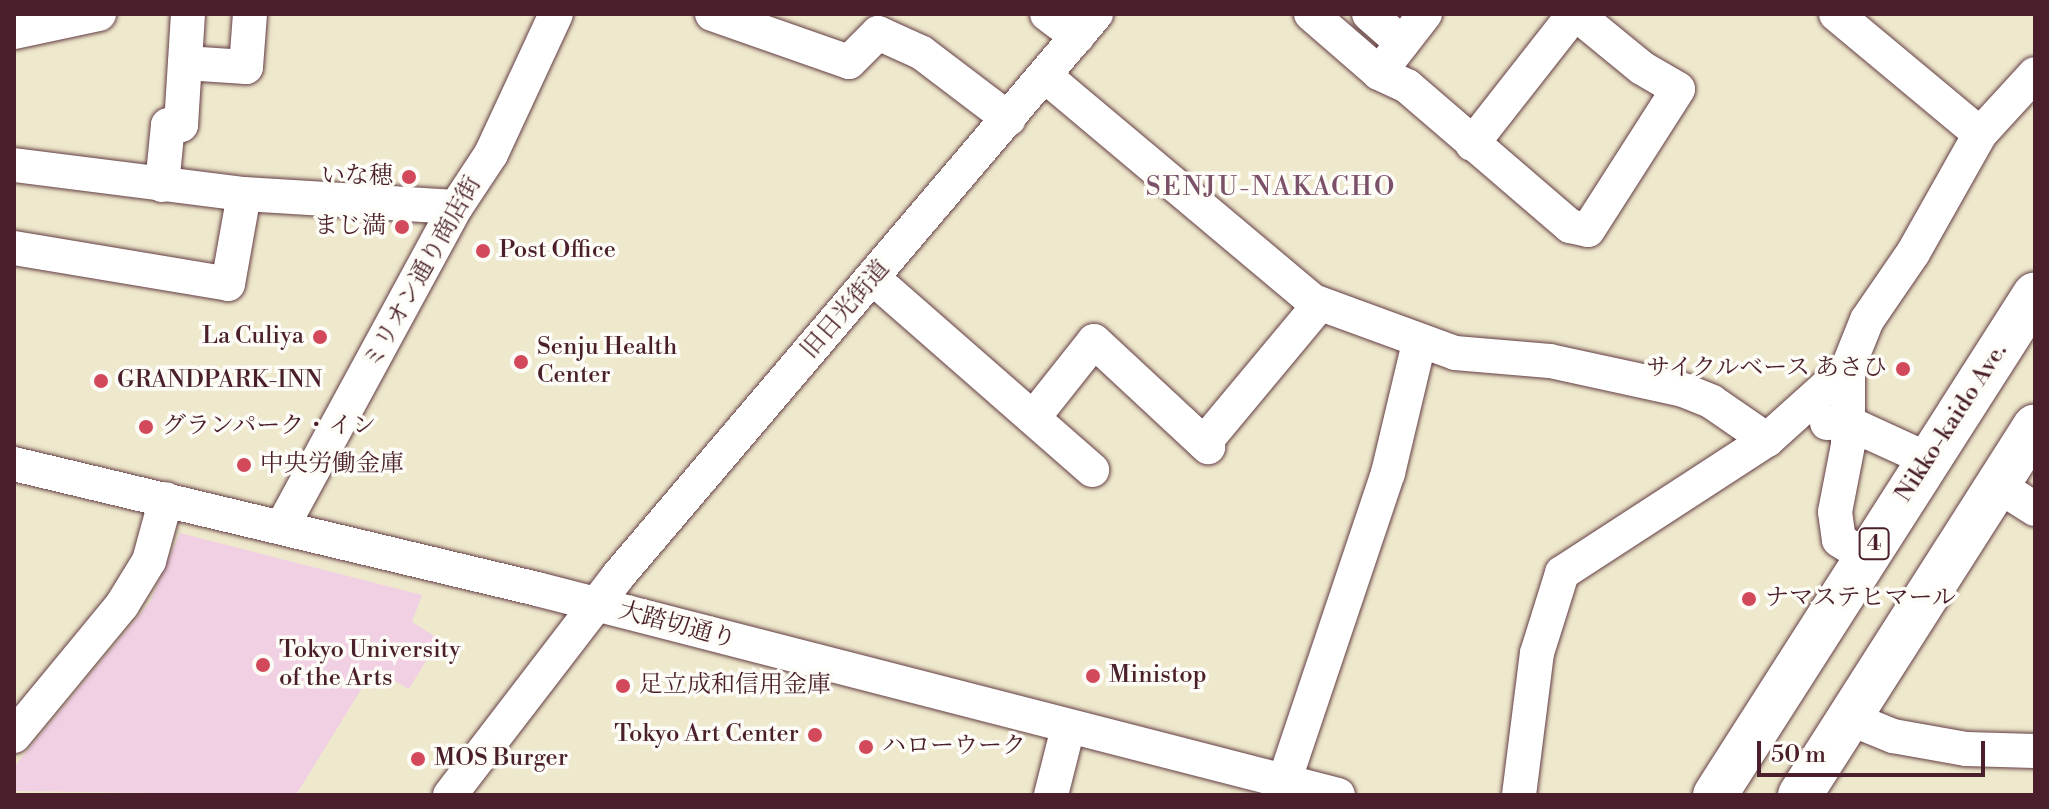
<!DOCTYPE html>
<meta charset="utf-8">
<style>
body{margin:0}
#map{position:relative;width:2049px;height:809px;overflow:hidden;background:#eee8cc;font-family:"Libre Bodoni","Noto Serif JP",serif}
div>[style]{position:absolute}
.built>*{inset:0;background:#f1d0e3}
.roads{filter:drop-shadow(0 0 2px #633d43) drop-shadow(0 0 2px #633d43)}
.minor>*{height:34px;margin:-17px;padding:0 17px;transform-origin:17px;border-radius:17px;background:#fff}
.highway>*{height:44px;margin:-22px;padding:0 22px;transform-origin:22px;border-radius:22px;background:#fff}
.dots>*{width:22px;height:22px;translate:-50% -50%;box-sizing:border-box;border:4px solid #fdfcf7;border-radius:50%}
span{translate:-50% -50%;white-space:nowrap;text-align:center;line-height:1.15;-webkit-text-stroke:7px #fdfcf7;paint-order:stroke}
.shield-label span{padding:2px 6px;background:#fdfcf7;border:2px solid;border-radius:6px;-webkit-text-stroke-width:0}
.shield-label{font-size:22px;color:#4a1f2b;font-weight:700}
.poi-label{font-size:24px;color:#4a1f2b}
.right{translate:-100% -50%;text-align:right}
.left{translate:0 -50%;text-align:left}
.street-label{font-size:24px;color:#4a1f2b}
.neighbourhood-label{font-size:26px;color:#7b5069;letter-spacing:2px}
.frame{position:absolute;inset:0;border:16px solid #4a1f2b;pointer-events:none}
.scale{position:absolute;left:1757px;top:741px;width:228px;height:36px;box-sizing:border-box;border:4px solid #4a1f2b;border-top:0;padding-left:10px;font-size:24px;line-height:28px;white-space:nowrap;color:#4a1f2b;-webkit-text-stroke:6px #fdfcf7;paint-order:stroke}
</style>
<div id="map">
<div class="built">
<div style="clip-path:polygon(180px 533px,422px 595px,412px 622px,439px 639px,409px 689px,373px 670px,296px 795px,14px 791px,14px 767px,150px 602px)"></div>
</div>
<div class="roads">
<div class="minor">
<div style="left:712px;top:14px;width:145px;rotate:19.3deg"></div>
<div style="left:849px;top:62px;width:41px;rotate:-45deg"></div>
<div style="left:878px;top:33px;width:48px;rotate:24.4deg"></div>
<div style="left:922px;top:53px;width:109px;rotate:37.2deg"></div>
<div style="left:1047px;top:14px;width:38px;rotate:37deg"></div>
<div style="left:1311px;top:14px;width:90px;rotate:40.9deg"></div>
<div style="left:1379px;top:73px;width:31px;rotate:25deg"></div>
<div style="left:1407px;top:86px;width:215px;rotate:40.7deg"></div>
<div style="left:1570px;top:226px;width:18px;rotate:13deg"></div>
<div style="left:1588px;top:230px;width:167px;rotate:-57.4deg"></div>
<div style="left:1678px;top:89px;width:42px;rotate:-149.7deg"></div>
<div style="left:1642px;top:68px;width:85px;rotate:-140.7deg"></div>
<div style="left:1369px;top:14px;width:44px;rotate:41.3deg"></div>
<div style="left:1836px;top:14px;width:187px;rotate:39.8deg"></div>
<div style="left:14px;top:32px;width:87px;rotate:-12deg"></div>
<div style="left:185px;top:63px;width:61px;rotate:3.8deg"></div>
<div style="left:246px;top:67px;width:53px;rotate:-85.7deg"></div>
<div style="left:1379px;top:73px;width:75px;rotate:-52.1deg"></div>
<div style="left:1045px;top:76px;width:350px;rotate:40deg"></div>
<div style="left:1313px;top:301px;width:151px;rotate:20.1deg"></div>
<div style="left:1455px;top:353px;width:95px;rotate:4.8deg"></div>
<div style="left:1550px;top:361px;width:136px;rotate:12.3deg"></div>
<div style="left:1683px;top:390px;width:31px;rotate:22deg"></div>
<div style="left:1712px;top:402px;width:67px;rotate:34.6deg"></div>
<div style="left:1472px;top:144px;width:165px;rotate:-51.9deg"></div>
<div style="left:14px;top:165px;width:232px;rotate:7.2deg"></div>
<div style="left:244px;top:194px;width:212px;rotate:3.5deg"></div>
<div style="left:162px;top:185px;width:60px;rotate:-84.3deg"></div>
<div style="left:168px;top:125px;width:13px"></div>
<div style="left:181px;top:125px;width:111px;rotate:-86.4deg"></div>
<div style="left:14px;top:248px;width:217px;rotate:9.5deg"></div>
<div style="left:228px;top:284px;width:91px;rotate:-79.9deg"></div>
<div style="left:874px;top:279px;width:290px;rotate:41.2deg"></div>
<div style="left:1848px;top:367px;width:78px;rotate:90deg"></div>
<div style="left:1848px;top:445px;width:68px;rotate:101deg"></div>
<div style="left:1835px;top:512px;width:28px;rotate:82deg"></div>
<div style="left:1839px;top:540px;width:32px;rotate:32deg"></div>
<div style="left:1033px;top:418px;width:98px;rotate:-51.6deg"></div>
<div style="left:1094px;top:341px;width:156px;rotate:42.9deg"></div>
<div style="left:1827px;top:423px;width:19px;rotate:-3deg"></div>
<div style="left:1846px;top:422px;width:91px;rotate:24.6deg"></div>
<div style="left:1204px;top:443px;width:181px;rotate:-50.2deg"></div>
<div style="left:14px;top:464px;width:538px;rotate:13.44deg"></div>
<div style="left:537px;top:589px;width:827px;rotate:14.42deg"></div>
<div style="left:1997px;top:485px;width:45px;rotate:32.3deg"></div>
<div style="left:282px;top:527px;width:364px;rotate:-61.5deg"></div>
<div style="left:456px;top:207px;width:64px;rotate:-56.6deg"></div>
<div style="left:491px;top:154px;width:154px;rotate:-65.1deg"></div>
<div style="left:1849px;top:718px;width:48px;rotate:22.2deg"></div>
<div style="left:1893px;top:736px;width:74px;rotate:10.1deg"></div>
<div style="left:1966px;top:749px;width:69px;rotate:1.7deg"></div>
<div style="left:14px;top:736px;width:170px;rotate:-50.5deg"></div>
<div style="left:122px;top:605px;width:52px;rotate:-58.5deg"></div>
<div style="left:149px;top:561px;width:64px;rotate:-74.7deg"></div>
<div style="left:1284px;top:782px;width:326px;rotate:-71.4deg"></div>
<div style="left:1388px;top:473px;width:134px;rotate:-76.6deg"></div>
<div style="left:450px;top:795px;width:276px;rotate:-52.5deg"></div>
<div style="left:618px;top:576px;width:738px;rotate:-49.62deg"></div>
<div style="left:1051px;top:795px;width:69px;rotate:-75.8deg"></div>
<div style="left:1519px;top:795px;width:143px;rotate:-82.8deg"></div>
<div style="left:1537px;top:653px;width:84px;rotate:-72.6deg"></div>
<div style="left:1562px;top:573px;width:244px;rotate:-33deg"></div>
<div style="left:1767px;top:440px;width:109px;rotate:-42deg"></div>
<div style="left:1848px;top:367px;width:51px;rotate:-68deg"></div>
<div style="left:1867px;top:320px;width:81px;rotate:-55.5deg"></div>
<div style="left:1913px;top:253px;width:137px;rotate:-60.6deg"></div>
<div style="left:1980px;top:134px;width:81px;rotate:-47.5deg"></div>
</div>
<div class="highway">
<div style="left:1715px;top:795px;width:594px;rotate:-57.43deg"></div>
<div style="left:1800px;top:795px;width:437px;rotate:-57.5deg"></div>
</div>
</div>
<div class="dots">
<div style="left:409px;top:177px;background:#d1495b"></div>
<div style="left:402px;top:227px;background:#d1495b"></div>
<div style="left:483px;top:251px;background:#d1495b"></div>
<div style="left:320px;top:337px;background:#d1495b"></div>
<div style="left:521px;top:362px;background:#d1495b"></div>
<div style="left:1903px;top:369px;background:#d1495b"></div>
<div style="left:101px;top:381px;background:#d1495b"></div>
<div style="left:146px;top:427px;background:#d1495b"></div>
<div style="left:244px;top:465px;background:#d1495b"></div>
<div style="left:1749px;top:599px;background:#d1495b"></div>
<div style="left:263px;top:665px;background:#d1495b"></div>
<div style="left:1093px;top:676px;background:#d1495b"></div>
<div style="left:623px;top:686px;background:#d1495b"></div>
<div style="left:815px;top:735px;background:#d1495b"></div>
<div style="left:866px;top:747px;background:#d1495b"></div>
<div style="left:418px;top:759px;background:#d1495b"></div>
</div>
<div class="shield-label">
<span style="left:1874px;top:544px">4</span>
</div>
<div class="poi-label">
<span class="right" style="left:393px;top:177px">いな穂</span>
<span class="right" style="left:386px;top:227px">まじ満</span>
<span class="left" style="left:499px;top:251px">Post Office</span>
<span class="right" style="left:304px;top:337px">La Culiya</span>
<span class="left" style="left:537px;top:362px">Senju Health<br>Center</span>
<span class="right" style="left:1887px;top:369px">サイクルベース あさひ</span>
<span class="left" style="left:117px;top:381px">GRANDPARK-INN</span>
<span class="left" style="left:162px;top:427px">グランパーク・イン</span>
<span class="left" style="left:260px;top:465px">中央労働金庫</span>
<span class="left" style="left:1765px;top:599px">ナマステヒマール</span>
<span class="left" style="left:279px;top:665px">Tokyo University<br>of the Arts</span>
<span class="left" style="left:1109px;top:676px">Ministop</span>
<span class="left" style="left:639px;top:686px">足立成和信用金庫</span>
<span class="right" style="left:799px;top:735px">Tokyo Art Center</span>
<span class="left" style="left:882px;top:747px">ハローウーク</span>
<span class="left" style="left:434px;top:759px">MOS Burger</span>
</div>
<div class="street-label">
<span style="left:423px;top:273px;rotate:-61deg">ミリオン通り商店街</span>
<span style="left:846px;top:310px;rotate:-49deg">旧日光街道</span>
<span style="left:1952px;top:423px;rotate:-57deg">Nikko-kaido Ave.</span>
<span style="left:677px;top:626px;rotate:15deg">大踏切通り</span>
</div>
<div class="neighbourhood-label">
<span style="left:1271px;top:188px">SENJU-NAKACHO</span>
</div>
<div class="frame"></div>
<div class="scale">50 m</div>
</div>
